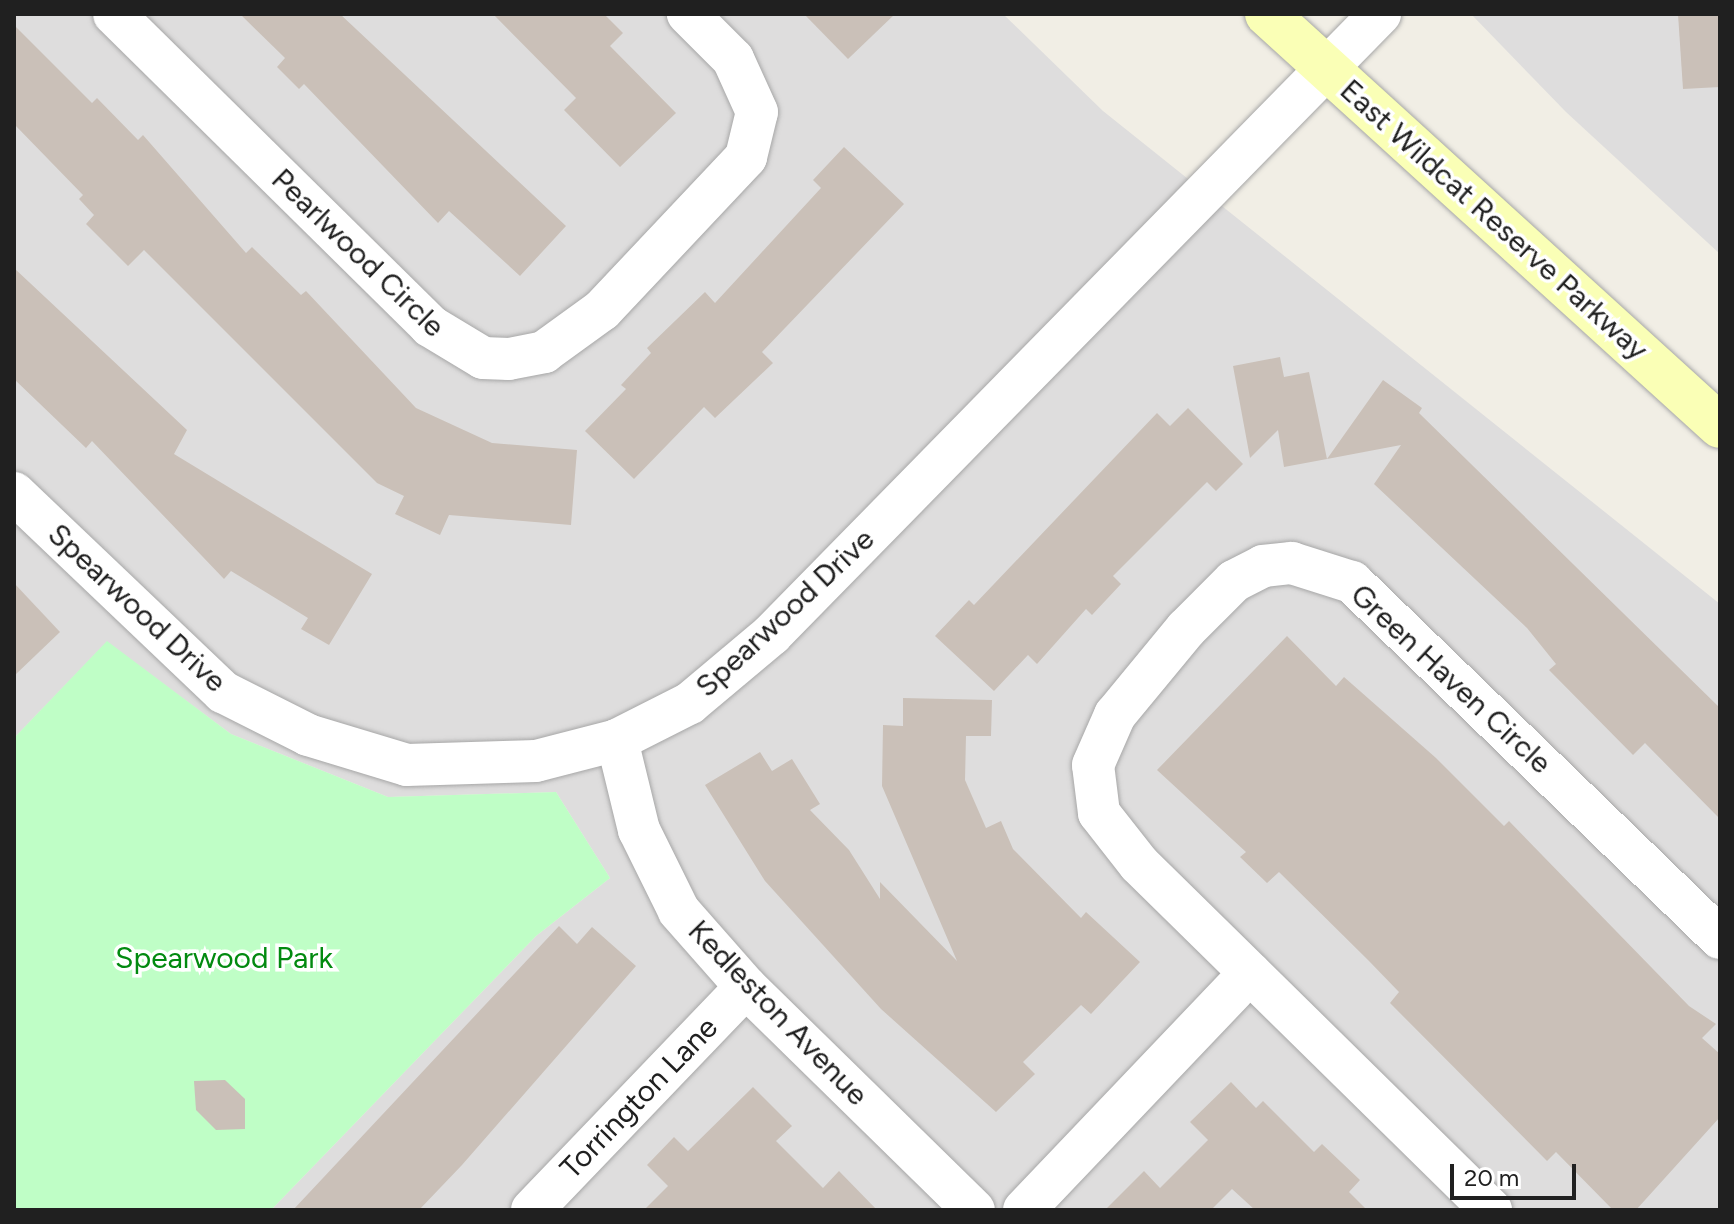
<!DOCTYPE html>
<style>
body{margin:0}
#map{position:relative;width:1734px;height:1224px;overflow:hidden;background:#f1eee5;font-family:Figtree,sans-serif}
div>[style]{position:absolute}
.residential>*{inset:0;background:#dedddd}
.park>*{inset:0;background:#bffec6}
.building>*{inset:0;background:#cac0b8}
.roads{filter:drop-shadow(0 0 2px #a7a7a7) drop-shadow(0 0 2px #a7a7a7)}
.minor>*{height:42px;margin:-21px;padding:0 21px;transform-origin:21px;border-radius:21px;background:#fff}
.secondary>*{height:44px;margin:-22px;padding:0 22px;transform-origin:22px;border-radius:22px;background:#faffb6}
span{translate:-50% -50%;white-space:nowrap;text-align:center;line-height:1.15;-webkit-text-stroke:7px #fff;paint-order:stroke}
.street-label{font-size:30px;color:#202020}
.park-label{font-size:30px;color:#028a10}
.frame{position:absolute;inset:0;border:16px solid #202020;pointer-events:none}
.scale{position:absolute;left:1450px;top:1164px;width:126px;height:36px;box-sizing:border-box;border:4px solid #202020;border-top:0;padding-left:10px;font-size:24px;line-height:28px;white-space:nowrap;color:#202020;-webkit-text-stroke:6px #fff;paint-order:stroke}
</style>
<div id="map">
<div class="residential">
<div style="clip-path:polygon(14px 14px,1003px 14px,1103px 111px,1720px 604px,1720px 1210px,271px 1210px,536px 936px,610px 878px,556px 792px,388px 797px,231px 734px,107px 642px,14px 738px)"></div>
<div style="clip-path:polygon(1471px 14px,1720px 14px,1720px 254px,1566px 112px)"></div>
</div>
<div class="park">
<div style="clip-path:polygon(107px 641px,231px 734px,388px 797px,556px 792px,610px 878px,536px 936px,271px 1210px,14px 1210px,14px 738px)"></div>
</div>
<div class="building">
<div style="clip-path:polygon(240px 14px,340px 14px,566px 226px,520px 276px,449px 211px,438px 223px,304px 84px,299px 89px,277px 67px,285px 58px)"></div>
<div style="clip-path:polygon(493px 14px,604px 14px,623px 33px,610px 46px,676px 113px,620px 167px,564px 110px,576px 98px)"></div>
<div style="clip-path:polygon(804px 14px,895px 14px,848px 59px)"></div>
<div style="clip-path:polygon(1678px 14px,1720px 14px,1720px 87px,1683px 89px)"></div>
<div style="clip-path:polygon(14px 25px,92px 103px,97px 98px,138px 140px,143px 135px,246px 253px,252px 247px,301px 295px,306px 291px,416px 408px,492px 443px,577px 450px,571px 525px,449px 515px,440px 535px,395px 514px,404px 496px,377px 483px,144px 250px,128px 266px,86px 224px,94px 215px,79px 199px,83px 195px,14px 124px)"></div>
<div style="clip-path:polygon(844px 147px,904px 204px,762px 352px,773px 363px,715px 418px,704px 407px,634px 479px,585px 431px,626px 389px,621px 385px,651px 353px,647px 348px,705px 292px,715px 303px,821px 188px,813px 180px)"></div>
<div style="clip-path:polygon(14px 268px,187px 430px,174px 454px,372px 574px,329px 645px,301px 629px,308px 618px,231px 571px,224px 579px,92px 441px,86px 448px,14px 379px)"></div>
<div style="clip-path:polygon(1280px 357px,1284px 377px,1309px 372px,1327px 459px,1284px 467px,1278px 430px,1250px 458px,1233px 366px)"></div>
<div style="clip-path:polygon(1383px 380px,1422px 408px,1419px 413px,1720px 708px,1720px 819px,1645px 743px,1633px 755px,1549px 670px,1556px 664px,1527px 628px,1374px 484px,1401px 445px,1327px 459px)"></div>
<div style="clip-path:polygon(1188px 408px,1243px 464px,1216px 491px,1207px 482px,1113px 576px,1121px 584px,1092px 615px,1086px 609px,1037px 664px,1028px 655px,994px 691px,935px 636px,969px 600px,974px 605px,1157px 413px,1170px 426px)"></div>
<div style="clip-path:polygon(14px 583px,60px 632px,14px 676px)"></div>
<div style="clip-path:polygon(1287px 636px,1336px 686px,1344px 677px,1436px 758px,1504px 826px,1509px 821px,1689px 1006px,1716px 1024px,1702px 1038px,1720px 1054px,1720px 1117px,1636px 1210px,1613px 1210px,1556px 1152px,1547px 1161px,1390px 1003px,1399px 992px,1368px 960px,1279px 872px,1267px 883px,1240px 857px,1246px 852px,1157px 770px)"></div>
<div style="clip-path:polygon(903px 698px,992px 700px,991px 736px,966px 736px,965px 780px,986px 828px,1001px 821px,1013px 849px,1081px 918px,1086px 912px,1140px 962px,1091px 1014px,1081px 1005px,1023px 1062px,1035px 1074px,996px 1112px,881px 1009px,765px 881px,705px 785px,760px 752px,772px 771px,792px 759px,820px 804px,810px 810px,849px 850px,880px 899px,880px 882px,957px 961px,882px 786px,883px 725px,903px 726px)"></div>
<div style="clip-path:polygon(559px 926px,577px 944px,592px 927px,636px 966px,462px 1165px,419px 1210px,293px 1210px)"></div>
<div style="clip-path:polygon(225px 1080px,245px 1099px,245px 1129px,216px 1130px,196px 1110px,194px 1081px)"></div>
<div style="clip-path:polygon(1231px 1082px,1256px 1108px,1263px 1101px,1314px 1152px,1322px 1144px,1360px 1180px,1349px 1192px,1367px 1210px,1255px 1210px,1232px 1189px,1211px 1210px,1105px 1210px,1144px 1171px,1160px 1188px,1208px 1140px,1190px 1122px)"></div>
<div style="clip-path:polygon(753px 1087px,792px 1126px,776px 1141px,823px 1188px,839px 1171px,877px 1210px,644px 1210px,668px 1186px,647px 1165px,674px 1137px,688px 1151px)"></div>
</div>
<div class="roads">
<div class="minor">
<div style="left:114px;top:14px;width:444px;rotate:44.6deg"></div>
<div style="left:430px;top:326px;width:62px;rotate:31.1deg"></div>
<div style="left:483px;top:358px;width:26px;rotate:2deg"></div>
<div style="left:509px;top:359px;width:36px;rotate:-11deg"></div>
<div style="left:544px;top:352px;width:72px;rotate:-35.9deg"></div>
<div style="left:602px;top:310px;width:210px;rotate:-46.7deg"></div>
<div style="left:746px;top:157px;width:46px;rotate:-76.3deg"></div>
<div style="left:757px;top:112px;width:58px;rotate:-114.4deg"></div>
<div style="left:733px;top:59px;width:64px;rotate:-135deg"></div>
<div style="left:14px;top:493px;width:289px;rotate:43.6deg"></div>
<div style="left:223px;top:692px;width:95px;rotate:26.8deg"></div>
<div style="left:308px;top:735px;width:103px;rotate:16.9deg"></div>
<div style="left:407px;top:765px;width:129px;rotate:-1.8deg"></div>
<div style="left:536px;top:761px;width:84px;rotate:-14.5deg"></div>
<div style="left:617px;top:740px;width:82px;rotate:-26.9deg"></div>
<div style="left:690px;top:703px;width:106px;rotate:-40deg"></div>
<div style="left:771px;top:635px;width:870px;rotate:-45.56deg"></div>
<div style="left:617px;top:740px;width:93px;rotate:76.3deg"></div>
<div style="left:639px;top:830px;width:90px;rotate:63.7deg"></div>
<div style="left:679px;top:911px;width:101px;rotate:48.6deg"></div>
<div style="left:746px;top:987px;width:319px;rotate:44.4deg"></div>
<div style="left:1250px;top:973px;width:338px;rotate:44.5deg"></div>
<div style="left:532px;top:1210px;width:309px;rotate:-46.2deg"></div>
<div style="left:1024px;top:1210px;width:327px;rotate:-46.4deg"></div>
<div style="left:1250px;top:973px;width:156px;rotate:-135.5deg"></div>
<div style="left:1139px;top:864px;width:65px;rotate:-128.1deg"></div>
<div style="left:1099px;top:813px;width:48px;rotate:-97.1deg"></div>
<div style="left:1093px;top:765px;width:55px;rotate:-66.3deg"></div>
<div style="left:1115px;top:715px;width:112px;rotate:-50.5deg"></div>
<div style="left:1186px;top:629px;width:68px;rotate:-45deg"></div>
<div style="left:1234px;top:581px;width:33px;rotate:-27deg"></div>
<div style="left:1263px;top:566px;width:29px;rotate:-6deg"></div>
<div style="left:1292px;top:563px;width:63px;rotate:17.6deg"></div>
<div style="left:1352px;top:582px;width:512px;rotate:44.05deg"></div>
</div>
<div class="secondary">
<div style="left:1267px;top:14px;width:612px;rotate:42.29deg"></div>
</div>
</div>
<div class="street-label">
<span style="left:1494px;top:220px;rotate:42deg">East Wildcat Reserve Parkway</span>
<span style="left:358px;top:253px;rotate:44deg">Pearlwood Circle</span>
<span style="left:137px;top:608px;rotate:43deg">Spearwood Drive</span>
<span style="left:785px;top:613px;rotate:-43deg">Spearwood Drive</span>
<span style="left:1451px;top:679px;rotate:43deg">Green Haven Circle</span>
<span style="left:778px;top:1013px;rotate:46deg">Kedleston Avenue</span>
<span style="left:639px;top:1098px;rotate:-46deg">Torrington Lane</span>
</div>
<div class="park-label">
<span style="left:224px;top:958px">Spearwood Park</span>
</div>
<div class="frame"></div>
<div class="scale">20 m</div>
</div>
